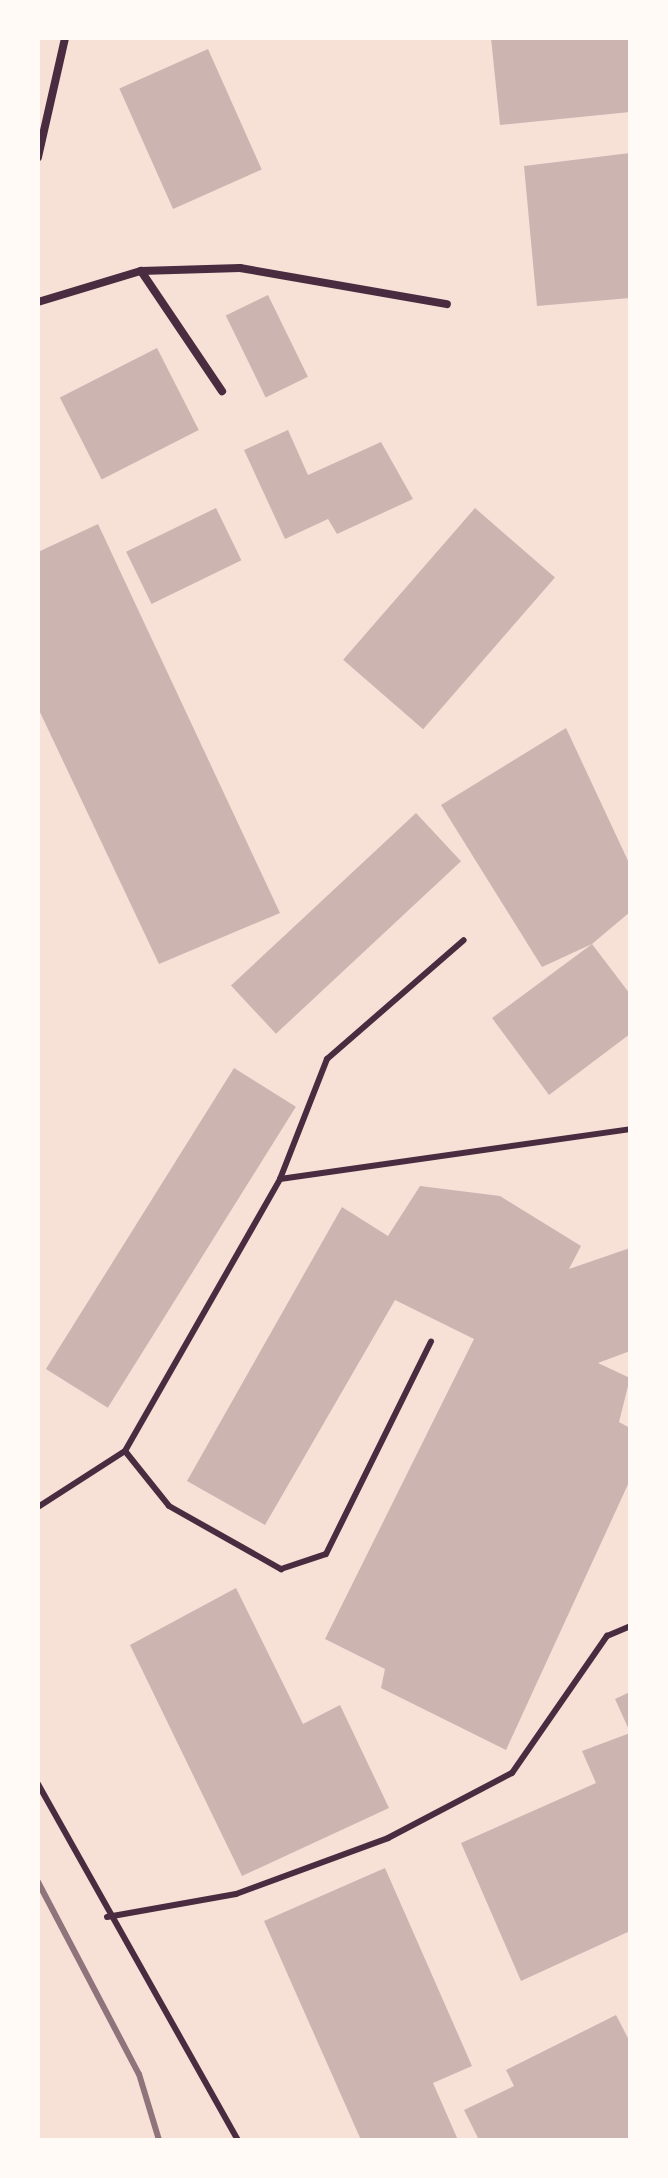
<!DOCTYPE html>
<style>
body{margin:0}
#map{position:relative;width:668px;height:2178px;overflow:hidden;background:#f7e1d7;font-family:Lora,serif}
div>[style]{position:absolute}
.building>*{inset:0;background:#ccb4b1;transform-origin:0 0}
.service>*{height:6px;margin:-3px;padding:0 3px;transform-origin:3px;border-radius:3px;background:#4a2c40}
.minor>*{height:8px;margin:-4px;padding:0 4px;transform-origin:4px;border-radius:4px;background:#4a2c40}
.rail>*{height:6px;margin:-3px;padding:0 3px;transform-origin:3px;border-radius:3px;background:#8f747c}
span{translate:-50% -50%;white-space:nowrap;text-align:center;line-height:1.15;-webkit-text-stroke:7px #fffaf5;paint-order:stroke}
.frame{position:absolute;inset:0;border:40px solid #fffaf5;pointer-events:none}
</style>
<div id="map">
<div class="building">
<div style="clip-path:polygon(491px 38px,630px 38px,630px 112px,500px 125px)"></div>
<div style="left:208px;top:49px;width:132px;height:97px;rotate:66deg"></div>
<div style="clip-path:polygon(630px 153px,630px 298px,537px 306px,524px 166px)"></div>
<div style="left:268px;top:295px;width:91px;height:47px;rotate:64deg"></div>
<div style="left:157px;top:348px;width:92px;height:109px;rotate:63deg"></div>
<div style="clip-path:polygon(288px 430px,308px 475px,381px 442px,413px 499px,337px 534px,328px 519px,285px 539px,244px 450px)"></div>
<div style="left:216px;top:508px;width:58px;height:100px;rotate:64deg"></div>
<div style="left:475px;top:508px;width:106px;height:201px;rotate:41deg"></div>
<div style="clip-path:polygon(98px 524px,280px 913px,159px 964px,38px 708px,38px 552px)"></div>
<div style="clip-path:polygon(566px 728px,630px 865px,630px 912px,592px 944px,542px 967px,441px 805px)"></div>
<div style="left:416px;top:813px;width:66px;height:253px;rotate:47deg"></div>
<div style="clip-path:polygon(592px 944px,630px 994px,630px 1034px,549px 1095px,492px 1018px)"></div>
<div style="left:234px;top:1068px;width:73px;height:355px;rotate:32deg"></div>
<div style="clip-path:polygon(420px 1186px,500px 1196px,581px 1246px,569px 1269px,630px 1248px,630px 1351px,598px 1363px,630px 1378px,619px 1422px,630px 1428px,630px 1480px,506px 1750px,381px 1688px,385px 1669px,325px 1639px,474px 1339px,395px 1300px,265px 1525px,187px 1481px,342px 1207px,388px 1236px)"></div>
<div style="clip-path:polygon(236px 1588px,303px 1724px,340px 1705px,389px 1808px,242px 1876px,130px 1645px)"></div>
<div style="clip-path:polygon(630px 1692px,630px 1732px,615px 1699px)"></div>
<div style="clip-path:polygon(630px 1733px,630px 1931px,521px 1981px,461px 1843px,596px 1783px,582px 1751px)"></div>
<div style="clip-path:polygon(385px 1868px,472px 2066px,433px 2083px,458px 2140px,361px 2140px,264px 1921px)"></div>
<div style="clip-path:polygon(616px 2015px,630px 2042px,630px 2140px,479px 2140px,464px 2110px,514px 2086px,506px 2070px)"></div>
</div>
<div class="service">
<div style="left:280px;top:1179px;width:354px;rotate:-8.1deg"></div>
<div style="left:125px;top:1451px;width:70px;rotate:51.3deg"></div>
<div style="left:169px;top:1506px;width:129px;rotate:29.4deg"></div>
<div style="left:281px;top:1569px;width:47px;rotate:-18.4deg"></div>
<div style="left:326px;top:1554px;width:237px;rotate:-63.7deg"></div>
<div style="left:38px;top:1507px;width:103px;rotate:-32.8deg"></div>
<div style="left:125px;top:1451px;width:313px;rotate:-60.3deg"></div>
<div style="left:280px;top:1179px;width:129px;rotate:-68.6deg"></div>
<div style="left:327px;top:1059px;width:181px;rotate:-41deg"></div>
<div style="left:38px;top:1784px;width:408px;rotate:60.7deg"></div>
<div style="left:107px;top:1917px;width:131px;rotate:-10.1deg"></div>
<div style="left:236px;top:1894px;width:162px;rotate:-20.2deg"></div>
<div style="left:388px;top:1838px;width:140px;rotate:-27.7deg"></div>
<div style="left:512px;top:1773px;width:167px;rotate:-55.3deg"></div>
<div style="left:607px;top:1636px;width:25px;rotate:-23deg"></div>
</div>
<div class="minor">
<div style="left:38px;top:157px;width:122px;rotate:-77.2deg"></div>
<div style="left:141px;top:271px;width:145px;rotate:56deg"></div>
<div style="left:38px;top:302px;width:108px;rotate:-16.8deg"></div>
<div style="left:141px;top:271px;width:99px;rotate:-1.7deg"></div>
<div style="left:240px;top:268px;width:210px;rotate:9.9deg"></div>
</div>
<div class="rail">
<div style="left:38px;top:1882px;width:217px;rotate:62.3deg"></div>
<div style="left:139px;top:2074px;width:69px;rotate:73.1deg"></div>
</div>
<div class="frame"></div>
</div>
